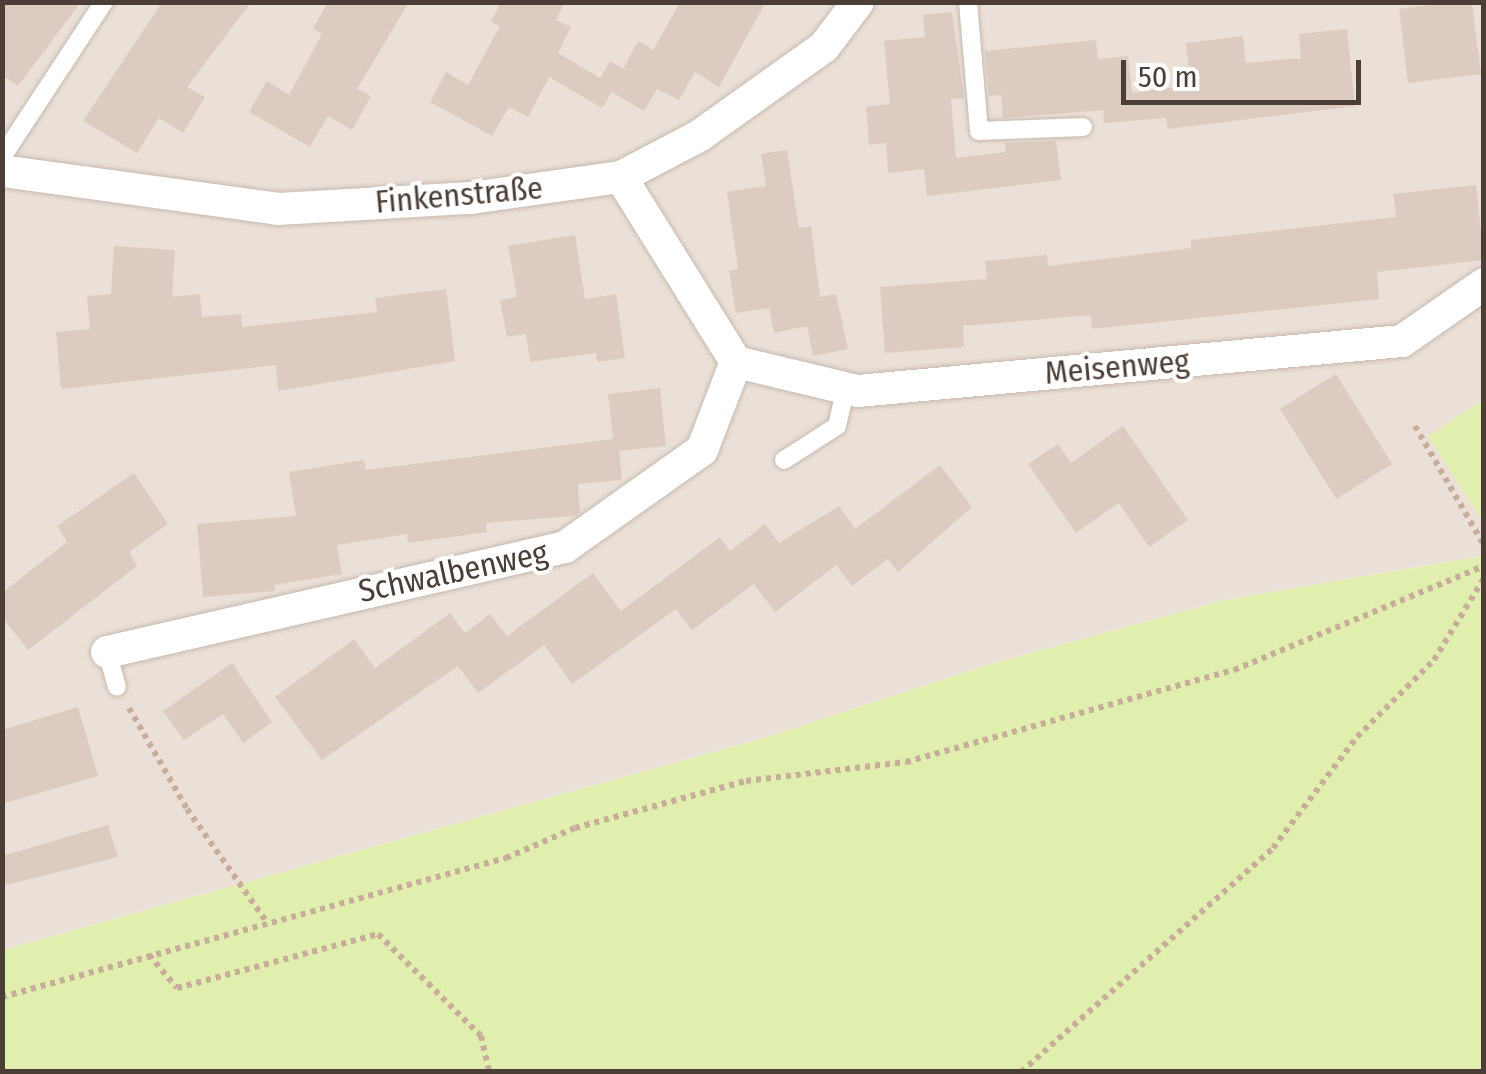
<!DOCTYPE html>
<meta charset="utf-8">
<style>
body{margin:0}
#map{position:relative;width:1486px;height:1074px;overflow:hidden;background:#f6f0ea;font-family:"Fira Sans Condensed",sans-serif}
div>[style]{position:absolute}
.residential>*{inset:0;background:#ebe0d7}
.green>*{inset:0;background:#e0eeae}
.building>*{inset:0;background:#dccbc0;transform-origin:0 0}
.path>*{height:6px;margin-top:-3px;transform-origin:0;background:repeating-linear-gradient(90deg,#c7ad9a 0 5px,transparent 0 10px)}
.roads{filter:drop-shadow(0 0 2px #c6b8ae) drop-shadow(0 0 2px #c6b8ae)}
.service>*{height:18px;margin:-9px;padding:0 9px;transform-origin:9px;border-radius:9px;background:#fff}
.minor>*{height:32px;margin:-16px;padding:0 16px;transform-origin:16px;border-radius:16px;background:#fff}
span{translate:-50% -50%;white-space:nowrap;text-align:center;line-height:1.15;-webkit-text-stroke:8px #fff;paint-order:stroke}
.street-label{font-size:32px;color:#4b3e36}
.frame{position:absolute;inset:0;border:5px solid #4b3e36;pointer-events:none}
.scale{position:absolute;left:1121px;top:60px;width:240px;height:45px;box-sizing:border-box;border:5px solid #4b3e36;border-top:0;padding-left:12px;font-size:30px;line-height:35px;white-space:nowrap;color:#4b3e36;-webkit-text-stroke:8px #fff;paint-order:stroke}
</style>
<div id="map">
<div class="residential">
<div style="clip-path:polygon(3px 3px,1483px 3px,1483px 556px,1225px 600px,988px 665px,757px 740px,3px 950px)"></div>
</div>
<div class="green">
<div style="clip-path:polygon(1483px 400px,1483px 522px,1428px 436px)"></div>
<div style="clip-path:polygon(1483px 556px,1483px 1071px,3px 1071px,3px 950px,757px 740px,988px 665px,1225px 600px)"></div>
</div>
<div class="building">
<div style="clip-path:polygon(2px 2px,81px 2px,18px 86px,2px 75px)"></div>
<div style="clip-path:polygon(162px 2px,251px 2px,187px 87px,205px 97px,183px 133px,159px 118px,137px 153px,83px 121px)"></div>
<div style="clip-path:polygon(328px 2px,409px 2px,357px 89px,371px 96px,352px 130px,328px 116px,310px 147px,249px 112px,267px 81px,289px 95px,322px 34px,313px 28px)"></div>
<div style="clip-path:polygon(501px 2px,565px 2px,556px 20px,571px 27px,558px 53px,600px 78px,610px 61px,623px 69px,638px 41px,653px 50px,680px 2px,766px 2px,719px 87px,695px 72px,679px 100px,657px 89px,644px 111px,612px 92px,602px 108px,549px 77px,528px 117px,509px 107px,492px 136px,430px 102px,446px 72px,468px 85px,500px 26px,491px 22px)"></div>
<div style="clip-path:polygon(1455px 2px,1472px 2px,1481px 74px,1408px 83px,1399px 9px)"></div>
<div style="clip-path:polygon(952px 12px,964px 98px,951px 99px,956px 158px,1006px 152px,1005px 143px,1056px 141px,1061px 180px,927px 196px,924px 169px,888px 173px,886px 143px,869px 145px,866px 107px,890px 104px,884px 41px,925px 37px,923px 15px)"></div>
<div style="clip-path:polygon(1347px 29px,1355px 106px,1168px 129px,1166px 118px,1104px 123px,1103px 110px,1003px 118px,1001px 95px,989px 96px,985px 51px,1096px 40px,1098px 59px,1128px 56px,1132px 93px,1191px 85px,1186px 43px,1243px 36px,1246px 63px,1301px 58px,1299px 34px)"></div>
<div style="clip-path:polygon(787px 150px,799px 228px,811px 226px,820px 297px,836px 294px,848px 349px,813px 356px,807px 326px,774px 333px,769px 308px,736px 313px,729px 271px,738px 269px,727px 192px,766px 186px,761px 154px)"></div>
<div style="clip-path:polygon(1476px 185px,1484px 260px,1377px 272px,1379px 299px,1092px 329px,1091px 315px,963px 326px,964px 347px,885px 353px,880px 287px,987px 279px,985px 261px,1047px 255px,1048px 266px,1191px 248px,1191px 240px,1396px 217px,1393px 194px)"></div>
<div style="clip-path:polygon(575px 235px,585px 299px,616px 294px,625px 358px,597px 362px,596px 353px,530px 362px,526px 334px,507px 337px,500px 300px,517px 297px,508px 246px)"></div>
<div style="clip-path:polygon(114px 246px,175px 250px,172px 297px,200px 294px,202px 317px,241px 314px,242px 327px,377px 312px,375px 298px,446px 289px,455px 361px,278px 391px,276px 365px,61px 389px,56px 332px,90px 329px,87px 296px,111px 294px)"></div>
<div style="left:1336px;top:374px;width:106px;height:66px;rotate:58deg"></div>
<div style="clip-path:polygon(660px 388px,666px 446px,619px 451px,622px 480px,578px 484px,580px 512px,574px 516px,486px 523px,487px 532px,408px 543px,407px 534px,337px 545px,342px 574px,274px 585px,275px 591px,203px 597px,197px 524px,296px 516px,289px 472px,364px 460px,366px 470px,613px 439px,608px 394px)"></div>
<div style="clip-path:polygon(1123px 426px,1188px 520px,1149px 547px,1119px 503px,1076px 533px,1028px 464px,1058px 444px,1071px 463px)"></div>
<div style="clip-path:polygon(940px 465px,972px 507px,898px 572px,888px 559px,852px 586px,836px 565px,775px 612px,754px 584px,692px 630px,676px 609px,572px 684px,544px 645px,478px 693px,458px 666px,322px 760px,275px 697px,354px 639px,375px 668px,450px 613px,465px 633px,490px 614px,507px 636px,593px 573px,621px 611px,720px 537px,730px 551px,765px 524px,779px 543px,839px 506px,855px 529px)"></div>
<div style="clip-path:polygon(134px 473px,168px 524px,129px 552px,137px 566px,28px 650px,2px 617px,2px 593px,67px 542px,57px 526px)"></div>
<div style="clip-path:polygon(232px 663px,272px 722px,243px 743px,223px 714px,184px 740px,163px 711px)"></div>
<div style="clip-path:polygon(78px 707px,98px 776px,2px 804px,2px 730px)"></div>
<div style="clip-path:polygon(108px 825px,118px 857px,2px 886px,2px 856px)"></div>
</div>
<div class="path">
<div style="left:1415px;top:426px;width:138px;rotate:59.9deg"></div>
<div style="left:129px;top:708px;width:116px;rotate:60.1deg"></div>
<div style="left:187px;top:809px;width:137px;rotate:54.8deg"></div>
<div style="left:149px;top:955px;width:43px;rotate:49.7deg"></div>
<div style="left:177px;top:988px;width:208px;rotate:-15deg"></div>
<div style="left:378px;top:934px;width:145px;rotate:44.7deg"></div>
<div style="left:481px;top:1036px;width:37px;rotate:77deg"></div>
<div style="left:2px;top:997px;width:523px;rotate:-15.42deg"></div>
<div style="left:506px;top:858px;width:75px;rotate:-23.5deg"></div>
<div style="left:575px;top:828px;width:177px;rotate:-15.4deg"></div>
<div style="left:746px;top:781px;width:161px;rotate:-6.8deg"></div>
<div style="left:906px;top:762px;width:341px;rotate:-15.7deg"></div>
<div style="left:1234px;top:670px;width:271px;rotate:-22.6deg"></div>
<div style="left:1021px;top:1072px;width:337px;rotate:-41.6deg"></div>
<div style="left:1273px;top:848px;width:139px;rotate:-52.9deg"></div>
<div style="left:1357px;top:737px;width:109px;rotate:-45deg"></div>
<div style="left:1434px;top:660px;width:96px;rotate:-58.6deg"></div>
</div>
<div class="roads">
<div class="service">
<div style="left:968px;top:2px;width:129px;rotate:85.1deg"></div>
<div style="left:979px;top:131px;width:104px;rotate:-2.2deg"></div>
<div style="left:2px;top:157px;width:186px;rotate:-56.7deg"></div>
<div style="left:784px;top:460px;width:63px;rotate:-32.7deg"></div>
<div style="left:837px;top:426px;width:39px;rotate:-77deg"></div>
<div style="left:107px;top:652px;width:36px;rotate:74deg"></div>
</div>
<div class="minor">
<div style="left:2px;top:171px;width:279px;rotate:7.8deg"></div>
<div style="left:278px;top:209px;width:193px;rotate:-3.3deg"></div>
<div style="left:471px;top:198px;width:151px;rotate:-8deg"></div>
<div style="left:621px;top:177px;width:88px;rotate:-27.7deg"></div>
<div style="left:699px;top:136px;width:153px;rotate:-35.5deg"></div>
<div style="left:824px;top:47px;width:56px;rotate:-52.9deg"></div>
<div style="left:736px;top:362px;width:125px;rotate:13.4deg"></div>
<div style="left:858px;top:391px;width:546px;rotate:-5.25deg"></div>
<div style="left:1402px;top:341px;width:100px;rotate:-34.8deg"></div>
<div style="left:107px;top:652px;width:470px;rotate:-12.9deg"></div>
<div style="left:565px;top:547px;width:168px;rotate:-35.3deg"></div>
<div style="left:702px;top:450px;width:94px;rotate:-68.9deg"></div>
<div style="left:736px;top:362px;width:218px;rotate:-121.9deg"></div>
</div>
</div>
<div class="street-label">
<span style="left:459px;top:195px;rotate:-5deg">Finkenstraße</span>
<span style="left:1117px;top:367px;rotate:-5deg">Meisenweg</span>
<span style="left:453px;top:572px;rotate:-12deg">Schwalbenweg</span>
</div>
<div class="frame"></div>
<div class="scale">50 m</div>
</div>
